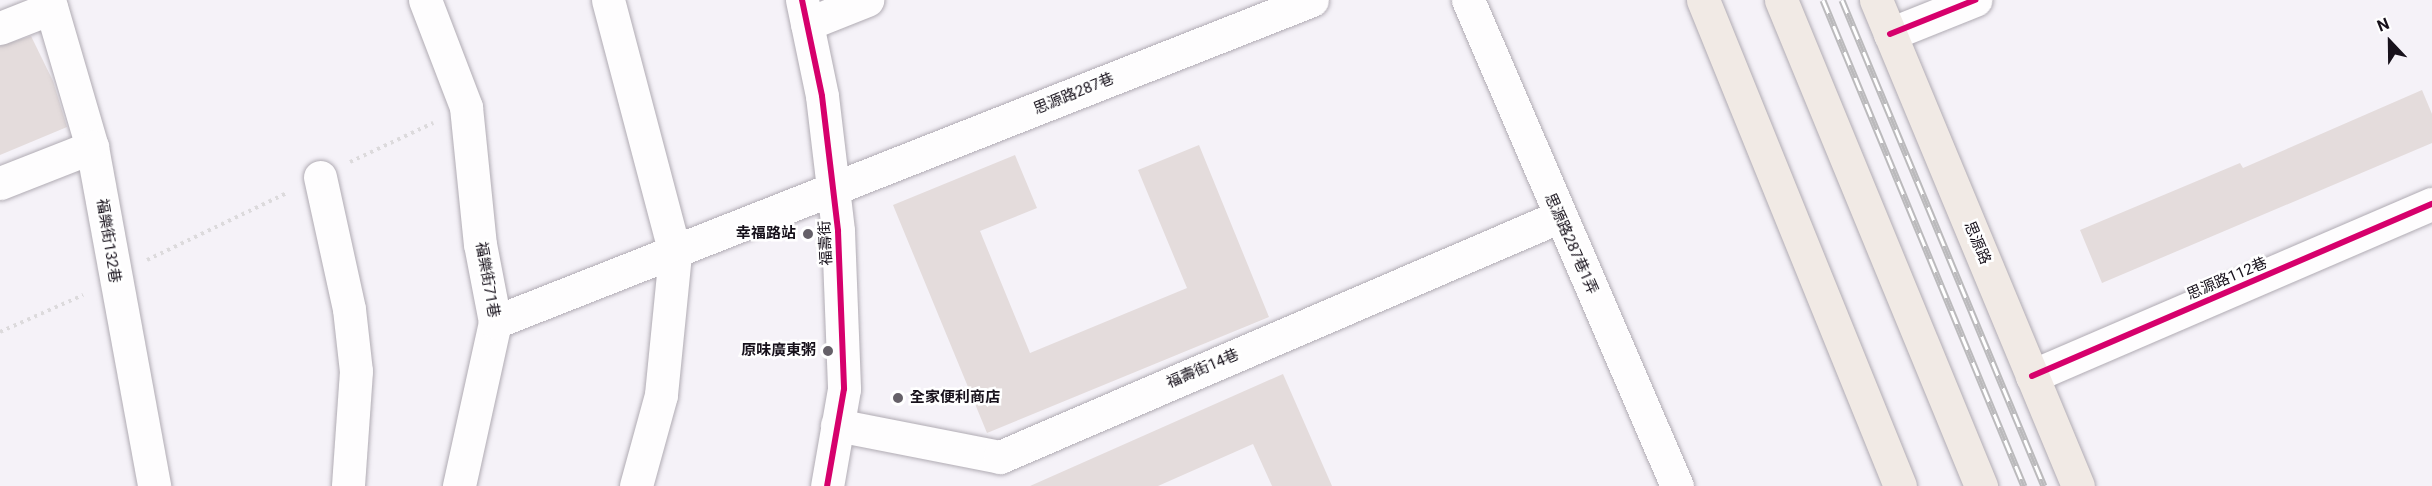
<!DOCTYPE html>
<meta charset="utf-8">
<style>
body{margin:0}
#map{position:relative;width:2432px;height:486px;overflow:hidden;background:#f5f2f8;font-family:Roboto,"Noto Sans TC",sans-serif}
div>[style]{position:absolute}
.building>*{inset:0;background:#e4dcdc}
.path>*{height:4px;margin-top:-2px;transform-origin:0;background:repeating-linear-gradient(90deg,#dcdadc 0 3px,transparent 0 7.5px)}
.roads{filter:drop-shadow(0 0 2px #b0abb3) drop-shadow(0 0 2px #b0abb3)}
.minor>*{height:33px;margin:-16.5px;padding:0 16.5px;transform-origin:16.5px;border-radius:16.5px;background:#fefdfe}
.major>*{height:33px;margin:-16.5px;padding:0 16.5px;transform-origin:16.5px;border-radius:16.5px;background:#f1eae5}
.rail>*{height:7px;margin-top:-3.5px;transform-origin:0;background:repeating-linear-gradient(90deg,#fff 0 14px,#bbbabc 0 28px);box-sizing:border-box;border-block:2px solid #bbbabc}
.cycleway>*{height:6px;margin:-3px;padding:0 3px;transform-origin:3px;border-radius:3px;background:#d6006c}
.dots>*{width:16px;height:16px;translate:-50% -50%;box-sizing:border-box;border:3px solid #fff;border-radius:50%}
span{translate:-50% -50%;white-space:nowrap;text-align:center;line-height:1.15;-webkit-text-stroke:5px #fff;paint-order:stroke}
.street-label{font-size:15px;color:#17111b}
.poi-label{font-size:15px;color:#17111b;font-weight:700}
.right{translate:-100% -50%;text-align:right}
.left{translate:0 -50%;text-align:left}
.north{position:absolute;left:2360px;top:12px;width:60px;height:60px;-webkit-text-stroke:4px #fff;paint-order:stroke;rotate:338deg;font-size:16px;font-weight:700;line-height:24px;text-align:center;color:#17111b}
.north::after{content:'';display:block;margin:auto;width:21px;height:27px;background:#17111b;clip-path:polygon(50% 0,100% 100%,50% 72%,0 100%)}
</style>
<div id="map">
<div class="building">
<div style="clip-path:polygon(31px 36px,53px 81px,67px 127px,0 155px,0 46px)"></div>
<div style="clip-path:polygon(2422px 90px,2432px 114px,2432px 143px,2102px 283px,2080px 230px,2240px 163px,2243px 168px)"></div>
<div style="clip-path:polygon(1199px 145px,1269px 317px,987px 433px,893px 205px,1015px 155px,1037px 208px,980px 231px,1030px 353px,1187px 288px,1138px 170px)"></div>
<div style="clip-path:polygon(1283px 374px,1332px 486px,1272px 486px,1253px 444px,1158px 486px,1030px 486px)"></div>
</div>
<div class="path">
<div style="left:350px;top:162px;width:92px;rotate:-25.2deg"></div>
<div style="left:147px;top:260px;width:157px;rotate:-25.6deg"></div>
<div style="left:0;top:332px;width:91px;rotate:-24deg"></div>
</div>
<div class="roads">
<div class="minor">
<div style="left:49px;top:0;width:153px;rotate:73.7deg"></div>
<div style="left:92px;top:147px;width:345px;rotate:79.6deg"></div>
<div style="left:425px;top:0;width:115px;rotate:69deg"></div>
<div style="left:466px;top:107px;width:138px;rotate:84.2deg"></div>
<div style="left:480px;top:244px;width:79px;rotate:79.1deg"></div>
<div style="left:495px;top:322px;width:168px;rotate:102.4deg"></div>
<div style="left:608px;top:0;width:263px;rotate:75.2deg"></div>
<div style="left:675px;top:254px;width:142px;rotate:95.7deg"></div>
<div style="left:661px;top:395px;width:94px;rotate:105.4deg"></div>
<div style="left:802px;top:0;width:98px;rotate:78.2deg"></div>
<div style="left:822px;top:96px;width:136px;rotate:83.2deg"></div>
<div style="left:838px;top:231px;width:158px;rotate:87.8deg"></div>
<div style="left:844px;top:389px;width:98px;rotate:99.9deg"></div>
<div style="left:1468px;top:0;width:529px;rotate:66.73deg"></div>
<div style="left:807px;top:24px;width:65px;rotate:-21.8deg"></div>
<div style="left:0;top:28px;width:55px;rotate:-21.4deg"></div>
<div style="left:1890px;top:34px;width:92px;rotate:-21.8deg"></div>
<div style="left:320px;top:177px;width:135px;rotate:77.6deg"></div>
<div style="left:349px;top:309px;width:62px;rotate:83.6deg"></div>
<div style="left:356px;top:371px;width:115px;rotate:94deg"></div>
<div style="left:0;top:183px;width:99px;rotate:-21.4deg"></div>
<div style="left:495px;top:322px;width:878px;rotate:-21.51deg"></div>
<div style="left:2032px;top:376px;width:435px;rotate:-23.3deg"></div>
<div style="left:837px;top:425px;width:166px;rotate:11.1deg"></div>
<div style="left:1000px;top:457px;width:607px;rotate:-23.27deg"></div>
</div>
<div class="major">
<div style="left:1703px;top:0;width:524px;rotate:67.93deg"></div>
<div style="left:1781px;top:0;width:526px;rotate:67.63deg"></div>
<div style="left:1876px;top:0;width:526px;rotate:67.43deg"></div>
</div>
</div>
<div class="rail">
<div style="left:1823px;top:0;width:526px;rotate:67.53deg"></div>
<div style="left:1842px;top:0;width:526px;rotate:67.43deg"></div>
</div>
<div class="cycleway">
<div style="left:802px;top:0;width:98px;rotate:78.2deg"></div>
<div style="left:822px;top:96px;width:136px;rotate:83.2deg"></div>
<div style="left:838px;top:231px;width:158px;rotate:87.8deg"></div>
<div style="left:844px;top:389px;width:98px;rotate:99.9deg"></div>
<div style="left:1890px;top:34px;width:92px;rotate:-21.8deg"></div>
<div style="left:2032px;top:376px;width:435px;rotate:-23.3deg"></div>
</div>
<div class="dots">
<div style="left:808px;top:234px;background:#656068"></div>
<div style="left:828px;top:351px;background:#656068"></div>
<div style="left:898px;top:398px;background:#656068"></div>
</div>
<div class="street-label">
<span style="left:1074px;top:94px;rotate:-22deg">思源路287巷</span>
<span style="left:108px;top:241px;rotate:81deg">福樂街132巷</span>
<span style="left:826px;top:243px;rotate:-93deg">福壽街</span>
<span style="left:1977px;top:243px;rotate:67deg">思源路</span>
<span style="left:1571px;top:244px;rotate:66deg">思源路287巷1弄</span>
<span style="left:2227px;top:279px;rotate:-23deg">思源路112巷</span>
<span style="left:487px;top:280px;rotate:80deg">福樂街71巷</span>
<span style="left:1203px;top:369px;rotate:-23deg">福壽街14巷</span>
</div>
<div class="poi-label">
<span class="right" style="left:796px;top:234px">幸福路站</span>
<span class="right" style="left:816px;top:351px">原味廣東粥</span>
<span class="left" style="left:910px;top:398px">全家便利商店</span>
</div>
<div class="north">N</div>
</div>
